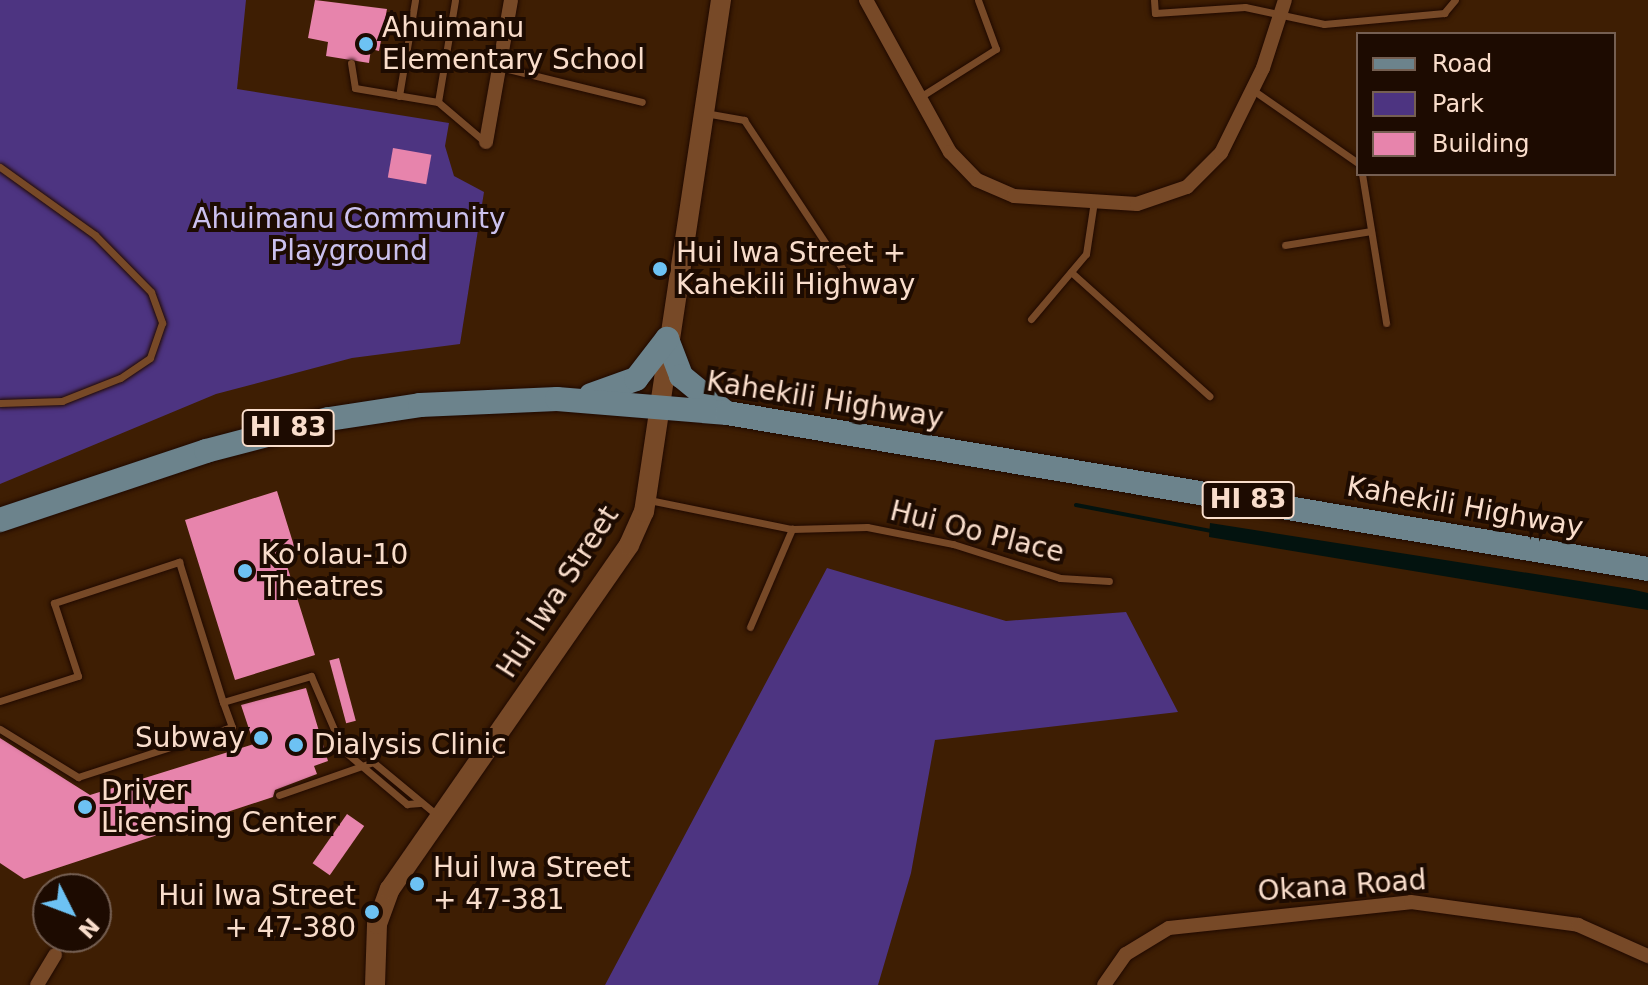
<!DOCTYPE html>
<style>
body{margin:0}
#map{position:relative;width:1648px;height:985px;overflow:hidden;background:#3e1e03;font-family:"DejaVu Sans",sans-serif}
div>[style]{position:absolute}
.green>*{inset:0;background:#4d3481}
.water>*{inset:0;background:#03130f}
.stream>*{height:4px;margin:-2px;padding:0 2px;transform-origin:2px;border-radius:2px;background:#03130f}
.building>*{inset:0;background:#e784ac;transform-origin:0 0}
.roads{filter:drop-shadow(0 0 2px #1f0900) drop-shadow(0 0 2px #1f0900)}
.lane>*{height:7px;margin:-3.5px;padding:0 3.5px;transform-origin:3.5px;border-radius:3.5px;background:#774927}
.street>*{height:14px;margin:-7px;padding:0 7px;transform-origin:7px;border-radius:7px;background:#774927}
.secondary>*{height:20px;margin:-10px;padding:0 10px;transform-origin:10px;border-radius:10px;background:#774927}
.primary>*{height:24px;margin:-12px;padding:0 12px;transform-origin:12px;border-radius:12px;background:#6c838c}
.dots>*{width:22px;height:22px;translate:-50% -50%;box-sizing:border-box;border:4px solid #1d0b01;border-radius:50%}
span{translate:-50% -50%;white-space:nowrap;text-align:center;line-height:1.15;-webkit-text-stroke:8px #1d0b01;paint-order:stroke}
.shield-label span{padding:2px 6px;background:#1d0b01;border:2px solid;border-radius:6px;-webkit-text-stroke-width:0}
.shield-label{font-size:26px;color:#f9ddcb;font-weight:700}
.poi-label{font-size:28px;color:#f9ddcb}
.left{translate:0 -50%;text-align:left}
.right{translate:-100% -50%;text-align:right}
.park-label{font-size:28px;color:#cbc1ee}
.street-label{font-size:28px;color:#f9ddcb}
.legend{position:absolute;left:1356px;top:32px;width:260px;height:144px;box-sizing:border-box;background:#1d0b01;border:2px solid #755f52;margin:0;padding:10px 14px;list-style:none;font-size:24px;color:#f9ddcb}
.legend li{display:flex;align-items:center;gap:16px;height:40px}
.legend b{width:40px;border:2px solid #755f52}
.north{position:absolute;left:32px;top:873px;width:80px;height:80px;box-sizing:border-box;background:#1d0b01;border:2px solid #755f52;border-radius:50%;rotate:132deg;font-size:22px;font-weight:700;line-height:32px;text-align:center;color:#f9ddcb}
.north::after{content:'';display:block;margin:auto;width:28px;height:36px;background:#6dc2f3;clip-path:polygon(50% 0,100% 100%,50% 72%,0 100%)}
</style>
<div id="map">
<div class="green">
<div style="clip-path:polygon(0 0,246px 0,237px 89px,449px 123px,445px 146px,454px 176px,484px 192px,460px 344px,352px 358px,216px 394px,0 484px)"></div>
<div style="clip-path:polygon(827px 568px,1006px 621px,1126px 612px,1178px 712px,935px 740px,911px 873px,878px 985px,605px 985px)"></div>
</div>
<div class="water">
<div style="clip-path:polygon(1210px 523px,1630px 589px,1648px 593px,1648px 610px,1209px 537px)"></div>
</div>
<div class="stream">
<div style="left:1076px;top:505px;width:137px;rotate:10.9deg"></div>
</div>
<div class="building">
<div style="clip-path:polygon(315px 0,387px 9px,379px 51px,371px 49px,369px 63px,326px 56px,328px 42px,308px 38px)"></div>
<div style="left:393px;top:148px;width:39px;height:30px;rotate:10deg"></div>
<div style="clip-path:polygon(277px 491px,295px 549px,283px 553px,315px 655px,235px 680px,185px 520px)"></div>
<div style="left:339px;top:658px;width:65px;height:10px;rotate:75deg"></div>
<div style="clip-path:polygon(306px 688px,328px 761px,314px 766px,317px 774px,275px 790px,273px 797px,24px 879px,0 863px,0 738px,90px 795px,254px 744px,241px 705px)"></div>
<div style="left:347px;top:814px;width:21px;height:60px;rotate:35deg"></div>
</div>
<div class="roads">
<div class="lane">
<div style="left:1154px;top:0;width:13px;rotate:86deg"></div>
<div style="left:1155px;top:13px;width:90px;rotate:-3.8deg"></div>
<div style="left:1245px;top:7px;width:81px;rotate:12.1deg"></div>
<div style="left:1324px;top:24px;width:121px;rotate:-5.2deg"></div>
<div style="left:1444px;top:13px;width:17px;rotate:-50deg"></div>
<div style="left:351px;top:63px;width:25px;rotate:81deg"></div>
<div style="left:355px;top:88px;width:84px;rotate:9.6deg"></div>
<div style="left:438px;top:102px;width:103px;rotate:-80.5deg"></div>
<div style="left:500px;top:67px;width:146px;rotate:13.8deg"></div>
<div style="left:1253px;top:90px;width:128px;rotate:34.8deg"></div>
<div style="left:399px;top:96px;width:97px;rotate:-80.5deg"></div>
<div style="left:920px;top:97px;width:90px;rotate:-32.3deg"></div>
<div style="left:996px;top:49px;width:52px;rotate:-110.2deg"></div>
<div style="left:438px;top:102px;width:62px;rotate:40.4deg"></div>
<div style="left:705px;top:113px;width:40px;rotate:10deg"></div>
<div style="left:744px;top:120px;width:185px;rotate:56.5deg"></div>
<div style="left:0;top:167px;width:117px;rotate:35.6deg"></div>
<div style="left:95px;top:235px;width:80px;rotate:45.5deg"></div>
<div style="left:151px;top:292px;width:33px;rotate:70deg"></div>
<div style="left:162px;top:323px;width:37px;rotate:109deg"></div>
<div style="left:150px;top:358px;width:36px;rotate:146deg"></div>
<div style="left:120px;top:378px;width:62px;rotate:158.4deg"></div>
<div style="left:62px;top:401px;width:62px;rotate:178.2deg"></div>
<div style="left:1362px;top:174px;width:151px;rotate:80.8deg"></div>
<div style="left:1285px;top:245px;width:87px;rotate:-9.2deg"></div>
<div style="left:1071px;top:272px;width:186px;rotate:41.9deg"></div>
<div style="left:1031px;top:319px;width:85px;rotate:-49.8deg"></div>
<div style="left:1086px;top:254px;width:54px;rotate:-81.4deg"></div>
<div style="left:649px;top:500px;width:146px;rotate:11.5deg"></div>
<div style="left:792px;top:529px;width:75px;rotate:-1.5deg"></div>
<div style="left:867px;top:527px;width:88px;rotate:11.2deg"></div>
<div style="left:953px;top:544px;width:112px;rotate:17.6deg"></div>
<div style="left:1060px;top:578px;width:49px;rotate:3.5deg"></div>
<div style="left:750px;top:627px;width:107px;rotate:-66.8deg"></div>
<div style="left:0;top:701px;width:82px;rotate:-17.8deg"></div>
<div style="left:78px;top:676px;width:77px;rotate:-108.2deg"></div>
<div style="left:54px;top:603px;width:132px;rotate:-18.2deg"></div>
<div style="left:179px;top:562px;width:147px;rotate:72.6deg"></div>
<div style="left:0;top:729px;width:92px;rotate:31.6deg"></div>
<div style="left:78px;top:777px;width:162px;rotate:-18deg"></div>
<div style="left:232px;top:727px;width:27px;rotate:-110deg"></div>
<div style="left:223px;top:702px;width:92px;rotate:-16.5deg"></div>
<div style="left:311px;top:676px;width:81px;rotate:66.6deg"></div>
<div style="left:343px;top:750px;width:84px;rotate:40.2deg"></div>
<div style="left:407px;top:804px;width:13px;rotate:-4deg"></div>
<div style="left:279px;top:795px;width:100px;rotate:-19.3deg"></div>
<div style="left:373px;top:762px;width:85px;rotate:39.7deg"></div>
</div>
<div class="street">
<div style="left:866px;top:0;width:174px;rotate:61.1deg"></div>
<div style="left:950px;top:152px;width:39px;rotate:46deg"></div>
<div style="left:977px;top:180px;width:40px;rotate:23.4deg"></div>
<div style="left:1014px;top:196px;width:123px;rotate:3.7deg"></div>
<div style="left:1137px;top:204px;width:53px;rotate:-18.8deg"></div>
<div style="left:1187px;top:187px;width:48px;rotate:-45deg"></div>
<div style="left:1221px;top:153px;width:95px;rotate:-63.7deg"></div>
<div style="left:1263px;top:68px;width:71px;rotate:-72.1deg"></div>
<div style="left:486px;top:142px;width:144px;rotate:-80deg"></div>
<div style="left:37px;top:985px;width:35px;rotate:-59deg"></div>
<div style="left:1104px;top:985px;width:38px;rotate:-55deg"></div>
<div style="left:1126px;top:954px;width:50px;rotate:-31.2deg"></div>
<div style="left:1169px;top:928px;width:243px;rotate:-6.1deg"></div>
<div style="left:1411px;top:902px;width:169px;rotate:7.8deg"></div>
<div style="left:1578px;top:925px;width:77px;rotate:23.9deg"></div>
</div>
<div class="secondary">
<div style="left:375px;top:985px;width:61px;rotate:-88.1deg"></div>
<div style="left:377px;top:924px;width:37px;rotate:-70deg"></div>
<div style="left:390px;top:889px;width:419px;rotate:-55.2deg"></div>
<div style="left:629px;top:545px;width:36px;rotate:-66deg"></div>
<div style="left:644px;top:512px;width:518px;rotate:-81.45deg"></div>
</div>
<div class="primary">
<div style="left:667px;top:339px;width:40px;rotate:69deg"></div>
<div style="left:681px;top:376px;width:57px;rotate:39.3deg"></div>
<div style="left:591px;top:395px;width:48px;rotate:-19.6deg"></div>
<div style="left:636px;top:379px;width:51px;rotate:-52.2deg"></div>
<div style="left:0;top:520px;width:217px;rotate:-18.5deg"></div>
<div style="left:206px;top:451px;width:127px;rotate:-14.6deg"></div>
<div style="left:329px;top:419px;width:92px;rotate:-8.7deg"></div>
<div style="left:420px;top:405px;width:137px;rotate:-2.5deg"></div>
<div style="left:557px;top:399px;width:171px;rotate:4.7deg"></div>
<div style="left:727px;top:413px;width:934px;rotate:9.61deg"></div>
</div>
</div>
<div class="dots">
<div style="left:366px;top:44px;background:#6dc2f3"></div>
<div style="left:660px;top:269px;background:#6dc2f3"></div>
<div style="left:245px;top:571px;background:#6dc2f3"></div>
<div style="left:261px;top:738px;background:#6dc2f3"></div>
<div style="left:296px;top:745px;background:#6dc2f3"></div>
<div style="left:85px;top:807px;background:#6dc2f3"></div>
<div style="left:417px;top:884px;background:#6dc2f3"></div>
<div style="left:372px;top:912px;background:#6dc2f3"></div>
</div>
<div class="shield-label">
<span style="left:288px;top:428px">HI 83</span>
<span style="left:1248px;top:500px">HI 83</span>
</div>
<div class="poi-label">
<span class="left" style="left:382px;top:44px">Ahuimanu<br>Elementary School</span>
<span class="left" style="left:676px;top:269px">Hui Iwa Street +<br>Kahekili Highway</span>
<span class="left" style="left:261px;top:571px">Ko'olau-10<br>Theatres</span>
<span class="right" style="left:245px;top:738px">Subway</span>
<span class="left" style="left:314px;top:745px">Dialysis Clinic</span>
<span class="left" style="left:101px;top:807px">Driver<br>Licensing Center</span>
<span class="left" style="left:433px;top:884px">Hui Iwa Street<br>+ 47-381</span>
<span class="right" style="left:356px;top:912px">Hui Iwa Street<br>+ 47-380</span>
</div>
<div class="park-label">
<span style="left:349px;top:235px">Ahuimanu Community<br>Playground</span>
</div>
<div class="street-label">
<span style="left:825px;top:400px;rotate:9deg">Kahekili Highway</span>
<span style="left:1465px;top:507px;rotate:10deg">Kahekili Highway</span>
<span style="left:977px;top:532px;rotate:14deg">Hui Oo Place</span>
<span style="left:558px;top:592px;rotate:-57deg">Hui Iwa Street</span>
<span style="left:1342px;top:886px;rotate:-4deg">Okana Road</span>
</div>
<ul class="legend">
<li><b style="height:10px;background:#6c838c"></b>Road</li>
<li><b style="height:22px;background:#4d3481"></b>Park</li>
<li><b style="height:22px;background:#e784ac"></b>Building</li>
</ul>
<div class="north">N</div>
</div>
